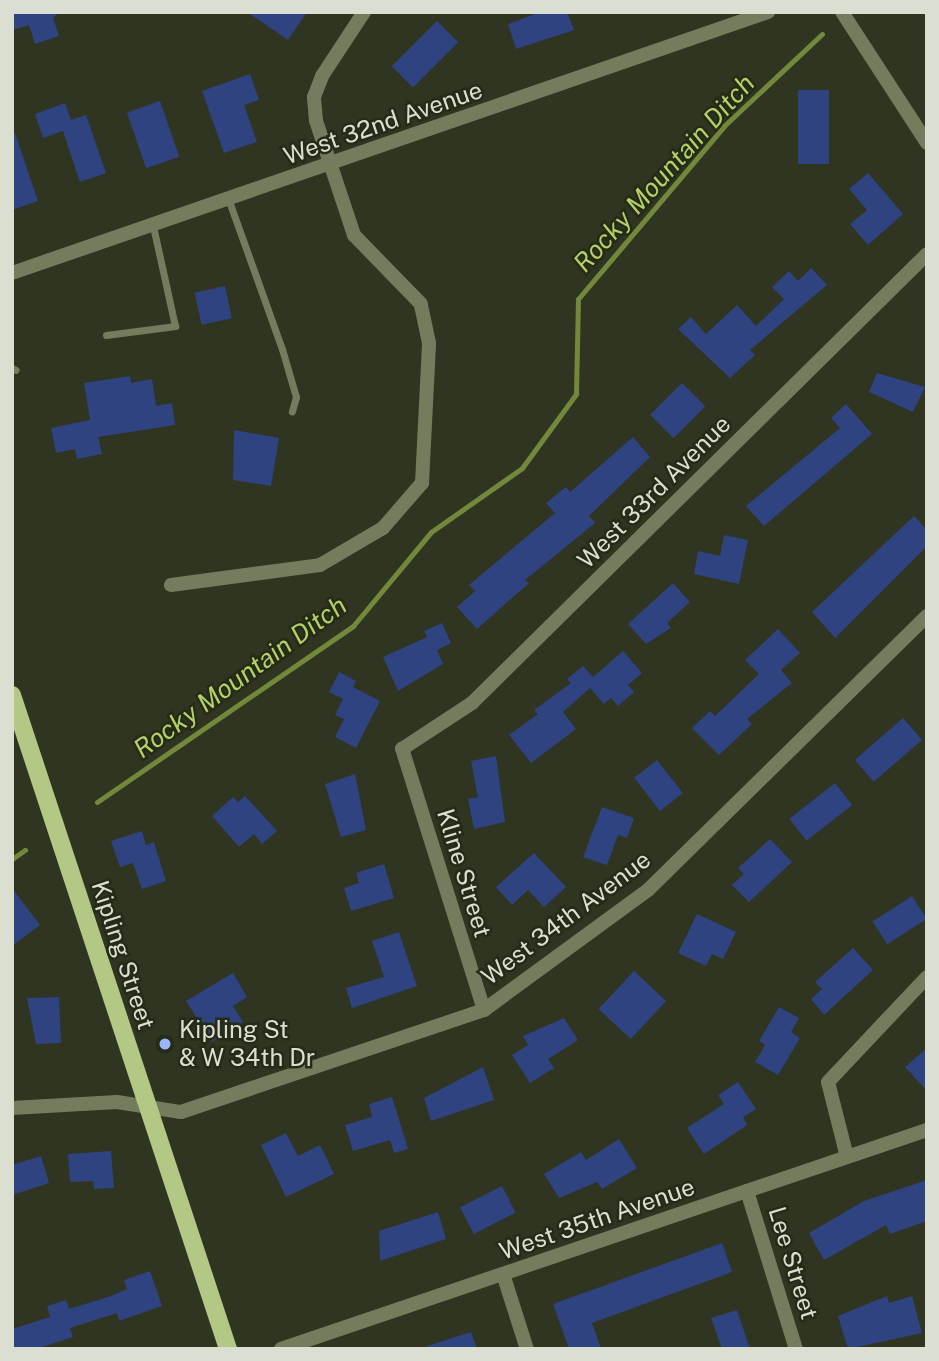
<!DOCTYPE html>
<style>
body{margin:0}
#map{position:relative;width:939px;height:1361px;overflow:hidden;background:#2f3520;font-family:"Public Sans",sans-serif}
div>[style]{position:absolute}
.stream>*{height:5px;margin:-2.5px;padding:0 2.5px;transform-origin:2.5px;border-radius:2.5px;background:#74883b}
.building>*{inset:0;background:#2e4380;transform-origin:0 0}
.service>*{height:7px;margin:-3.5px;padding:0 3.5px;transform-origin:3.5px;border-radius:3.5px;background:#737d5e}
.minor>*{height:14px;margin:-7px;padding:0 7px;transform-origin:7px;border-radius:7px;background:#737d5e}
.tertiary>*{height:14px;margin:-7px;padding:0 7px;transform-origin:7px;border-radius:7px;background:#737d5e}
.primary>*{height:18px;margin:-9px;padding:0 9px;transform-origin:9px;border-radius:9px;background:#b4c886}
.dots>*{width:19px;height:19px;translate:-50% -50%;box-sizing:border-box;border:4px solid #252b16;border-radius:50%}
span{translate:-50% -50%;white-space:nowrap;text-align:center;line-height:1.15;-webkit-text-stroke:5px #252b16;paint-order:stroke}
.street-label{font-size:24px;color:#dbdfd2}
.poi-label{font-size:24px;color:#dbdfd2}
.left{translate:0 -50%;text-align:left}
.water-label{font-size:26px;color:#b4d067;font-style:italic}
.frame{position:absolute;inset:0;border:14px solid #dbdfd2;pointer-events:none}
</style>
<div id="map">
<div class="stream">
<div style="left:97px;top:802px;width:311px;rotate:-34.5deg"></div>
<div style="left:353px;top:626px;width:122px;rotate:-50.3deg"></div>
<div style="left:431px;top:532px;width:111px;rotate:-35.1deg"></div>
<div style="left:522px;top:468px;width:92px;rotate:-53.9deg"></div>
<div style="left:576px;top:394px;width:95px;rotate:-88.8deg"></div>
<div style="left:578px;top:299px;width:228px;rotate:-49.8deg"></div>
<div style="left:725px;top:125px;width:133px;rotate:-43.2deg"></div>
<div style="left:12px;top:859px;width:16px;rotate:-35deg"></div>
</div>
<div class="building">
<div style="clip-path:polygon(12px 12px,59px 12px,53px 18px,59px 36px,35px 44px,29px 25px,12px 30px)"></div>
<div style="clip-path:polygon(247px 12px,307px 12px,288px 40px)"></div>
<div style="clip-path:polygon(541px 12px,567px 12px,574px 30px,516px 49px,508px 24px)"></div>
<div style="left:437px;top:21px;width:30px;height:64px;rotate:45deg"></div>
<div style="clip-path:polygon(250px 74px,259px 100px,244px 105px,257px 142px,224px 153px,202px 91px)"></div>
<div style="left:798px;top:90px;width:31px;height:74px"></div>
<div style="left:160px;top:101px;width:59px;height:35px;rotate:71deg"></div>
<div style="clip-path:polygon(65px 103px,71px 120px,86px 115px,106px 173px,80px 182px,63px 131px,43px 138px,35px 114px)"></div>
<div style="clip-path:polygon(15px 133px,38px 201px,12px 210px,12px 134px)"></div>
<div style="clip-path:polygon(868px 173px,903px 214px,868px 245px,850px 224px,867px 210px,849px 189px)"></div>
<div style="clip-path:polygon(811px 268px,827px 285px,750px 350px,755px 355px,730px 378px,678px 329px,691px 317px,706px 334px,737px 305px,756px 326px,784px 299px,772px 287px,789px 271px,798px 281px)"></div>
<div style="left:225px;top:286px;width:33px;height:31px;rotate:78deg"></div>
<div style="clip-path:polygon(877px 373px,925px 387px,913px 412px,869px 392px)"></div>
<div style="clip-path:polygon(130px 376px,131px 383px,152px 379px,156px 406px,172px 403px,175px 425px,98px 437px,102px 454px,77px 459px,75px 449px,56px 453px,51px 428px,90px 420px,84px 383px)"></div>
<div style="left:682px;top:383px;width:33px;height:45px;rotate:45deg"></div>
<div style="clip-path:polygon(846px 404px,872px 434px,764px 526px,746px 506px,840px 428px,831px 418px)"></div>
<div style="clip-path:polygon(234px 430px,279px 438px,271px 486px,233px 480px)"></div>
<div style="clip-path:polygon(633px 437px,650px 457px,589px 516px,595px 523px,525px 580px,529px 583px,477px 629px,457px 607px,475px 591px,469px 585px,555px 513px,546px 503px,566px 487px,570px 492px)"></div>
<div style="clip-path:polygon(914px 516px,927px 530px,927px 546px,835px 638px,812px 612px)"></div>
<div style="clip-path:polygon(724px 535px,748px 540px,739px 584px,694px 574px,698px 551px,720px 556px)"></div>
<div style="clip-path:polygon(673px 583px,690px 602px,667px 623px,671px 628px,646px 644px,628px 624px)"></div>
<div style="clip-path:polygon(442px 623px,451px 643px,437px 650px,443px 664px,398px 691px,383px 657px,427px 637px,424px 631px)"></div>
<div style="clip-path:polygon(778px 629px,800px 653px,781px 670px,792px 683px,747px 719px,752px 724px,719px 755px,692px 728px,710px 711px,715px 716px,759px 674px,745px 660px)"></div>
<div style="clip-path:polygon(623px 651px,642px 673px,628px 685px,634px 692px,618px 706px,611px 698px,604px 704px,590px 688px,563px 712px,576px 729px,531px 763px,509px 735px,538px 714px,534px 710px,571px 683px,567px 679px,583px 666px,593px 677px)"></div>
<div style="clip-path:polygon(339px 672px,356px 681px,353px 687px,380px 701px,356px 748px,335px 737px,344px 719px,335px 715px,343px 699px,329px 692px)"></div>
<div style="left:903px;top:718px;width:29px;height:64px;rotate:49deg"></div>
<div style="clip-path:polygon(496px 756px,505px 822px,474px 829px,468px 799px,478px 797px,471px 761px)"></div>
<div style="left:657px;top:760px;width:42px;height:29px;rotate:52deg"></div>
<div style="clip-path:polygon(355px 774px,366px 830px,341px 837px,325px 784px)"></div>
<div style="left:835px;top:783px;width:28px;height:58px;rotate:52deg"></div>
<div style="clip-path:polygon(245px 796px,277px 831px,262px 844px,254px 834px,239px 847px,212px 816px,233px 797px,238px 802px)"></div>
<div style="clip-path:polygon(602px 807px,634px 818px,627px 838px,618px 835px,607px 865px,583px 857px)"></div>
<div style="clip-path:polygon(142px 831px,146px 845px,154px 842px,166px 881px,142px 889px,133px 863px,120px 867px,111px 841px)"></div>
<div style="clip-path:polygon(770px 839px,792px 862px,749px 902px,732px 885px,744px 874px,738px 868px)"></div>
<div style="clip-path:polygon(534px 853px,566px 887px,544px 907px,528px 890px,512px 905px,496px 887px)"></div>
<div style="clip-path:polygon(384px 864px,394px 898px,351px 911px,344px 888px,359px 883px,356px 873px)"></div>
<div style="clip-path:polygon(12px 888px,40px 925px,12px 946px)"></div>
<div style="left:912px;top:896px;width:27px;height:47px;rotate:57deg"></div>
<div style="clip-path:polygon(697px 914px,736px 932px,723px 959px,712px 954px,706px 966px,678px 953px)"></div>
<div style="clip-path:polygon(399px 932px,417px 986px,352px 1008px,346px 988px,384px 977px,372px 941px)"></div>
<div style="clip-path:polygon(853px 948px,873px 970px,824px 1015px,811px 999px,822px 989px,815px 982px)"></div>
<div style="left:634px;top:971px;width:44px;height:52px;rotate:43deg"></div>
<div style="clip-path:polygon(233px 973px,247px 997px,233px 1006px,243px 1022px,212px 1042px,186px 1001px)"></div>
<div style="clip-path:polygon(59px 997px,61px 1043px,36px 1044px,27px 998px)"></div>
<div style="clip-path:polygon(779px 1007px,799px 1018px,791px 1032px,800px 1038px,778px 1075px,755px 1062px,765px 1045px,759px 1041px)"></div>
<div style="clip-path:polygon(564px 1018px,578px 1040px,548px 1059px,554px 1068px,530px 1083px,512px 1055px,528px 1045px,523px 1036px)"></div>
<div style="clip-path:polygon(927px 1048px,927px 1091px,905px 1067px)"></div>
<div style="clip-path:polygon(483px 1067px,494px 1100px,431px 1121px,424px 1098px)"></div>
<div style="clip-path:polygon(738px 1082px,756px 1109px,743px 1117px,747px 1125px,704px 1154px,687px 1128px,724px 1104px,718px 1095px)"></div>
<div style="clip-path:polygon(392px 1097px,408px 1149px,394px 1153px,390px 1140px,353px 1151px,345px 1125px,372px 1117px,369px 1104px)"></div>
<div style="clip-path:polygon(286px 1133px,298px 1156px,320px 1145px,334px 1174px,286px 1197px,261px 1145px)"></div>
<div style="clip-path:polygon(619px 1139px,637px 1168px,602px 1189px,597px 1182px,559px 1198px,544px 1174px,581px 1152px,586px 1160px)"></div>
<div style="clip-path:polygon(111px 1151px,114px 1188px,94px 1189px,93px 1181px,70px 1182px,68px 1154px)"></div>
<div style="clip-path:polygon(41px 1156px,49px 1183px,12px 1195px,12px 1165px)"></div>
<div style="clip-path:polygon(927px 1180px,927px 1221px,890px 1234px,886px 1225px,824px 1260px,809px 1233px,864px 1201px)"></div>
<div style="left:502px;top:1186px;width:30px;height:47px;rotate:63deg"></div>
<div style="clip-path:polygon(438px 1212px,446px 1239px,380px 1261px,379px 1231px)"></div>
<div style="clip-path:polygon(722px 1243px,732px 1272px,592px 1323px,601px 1349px,569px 1349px,553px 1304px)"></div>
<div style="clip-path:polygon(150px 1271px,162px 1306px,119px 1321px,117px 1313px,70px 1328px,73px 1337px,36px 1349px,12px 1349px,12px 1329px,50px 1317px,47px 1306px,66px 1300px,69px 1309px,111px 1296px,127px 1289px,124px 1280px)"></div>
<div style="clip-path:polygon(887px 1296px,889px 1303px,912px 1296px,922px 1333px,848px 1349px,838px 1316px)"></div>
<div style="clip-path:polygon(737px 1310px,750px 1349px,722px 1349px,711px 1318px)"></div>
<div style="clip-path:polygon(471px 1332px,477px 1349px,428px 1349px,427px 1346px)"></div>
</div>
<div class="service">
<div style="left:229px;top:201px;width:157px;rotate:70.3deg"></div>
<div style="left:282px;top:349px;width:50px;rotate:73.7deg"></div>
<div style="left:296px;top:397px;width:15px;rotate:106deg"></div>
<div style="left:106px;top:335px;width:70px;rotate:-7.4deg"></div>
<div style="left:175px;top:326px;width:102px;rotate:-102.4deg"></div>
<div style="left:12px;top:368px;width:4px;rotate:27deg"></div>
</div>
<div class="minor">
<div style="left:842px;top:12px;width:156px;rotate:57deg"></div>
<div style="left:171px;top:585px;width:150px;rotate:-7.6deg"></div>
<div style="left:320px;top:565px;width:73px;rotate:-30.4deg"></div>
<div style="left:383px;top:528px;width:60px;rotate:-49.1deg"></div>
<div style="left:422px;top:483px;width:140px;rotate:-87.1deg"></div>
<div style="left:429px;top:343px;width:40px;rotate:-102deg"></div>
<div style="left:421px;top:304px;width:96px;rotate:-134.2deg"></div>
<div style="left:354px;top:235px;width:120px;rotate:-108.4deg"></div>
<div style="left:316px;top:121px;width:24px;rotate:-95deg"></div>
<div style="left:314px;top:97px;width:22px;rotate:-69deg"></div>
<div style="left:322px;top:76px;width:77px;rotate:-56.7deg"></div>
<div style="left:484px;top:1010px;width:274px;rotate:-107.4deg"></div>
<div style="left:402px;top:749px;width:84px;rotate:-33.3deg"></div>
<div style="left:472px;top:703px;width:639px;rotate:-44.62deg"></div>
<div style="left:12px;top:1108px;width:105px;rotate:-3.3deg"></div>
<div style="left:117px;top:1102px;width:65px;rotate:8.9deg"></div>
<div style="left:181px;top:1112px;width:320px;rotate:-18.6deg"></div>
<div style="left:484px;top:1010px;width:203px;rotate:-36.2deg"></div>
<div style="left:648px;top:890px;width:391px;rotate:-44.5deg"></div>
<div style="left:847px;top:1157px;width:77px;rotate:-104.2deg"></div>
<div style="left:828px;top:1082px;width:144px;rotate:-46.7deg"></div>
<div style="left:747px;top:1191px;width:165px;rotate:72.8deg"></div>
<div style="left:503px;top:1274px;width:79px;rotate:72.3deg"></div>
<div style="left:281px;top:1349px;width:682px;rotate:-18.73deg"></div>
</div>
<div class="tertiary">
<div style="left:12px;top:273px;width:800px;rotate:-19.05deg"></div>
</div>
<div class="primary">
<div style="left:12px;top:695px;width:689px;rotate:71.72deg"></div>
</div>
<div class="dots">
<div style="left:165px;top:1044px;background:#98b5fd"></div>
</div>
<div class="street-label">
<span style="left:383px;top:123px;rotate:-19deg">West 32nd Avenue</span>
<span style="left:654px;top:492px;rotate:-45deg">West 33rd Avenue</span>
<span style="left:464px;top:873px;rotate:73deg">Kline Street</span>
<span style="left:566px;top:918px;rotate:-37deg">West 34th Avenue</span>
<span style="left:123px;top:955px;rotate:72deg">Kipling Street</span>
<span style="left:597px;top:1219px;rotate:-19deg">West 35th Avenue</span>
<span style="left:793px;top:1263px;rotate:73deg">Lee Street</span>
</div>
<div class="poi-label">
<span class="left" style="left:179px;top:1044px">Kipling St<br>&amp; W 34th Dr</span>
</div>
<div class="water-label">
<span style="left:664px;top:173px;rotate:-48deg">Rocky Mountain Ditch</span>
<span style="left:240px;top:677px;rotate:-36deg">Rocky Mountain Ditch</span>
</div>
<div class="frame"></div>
</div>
